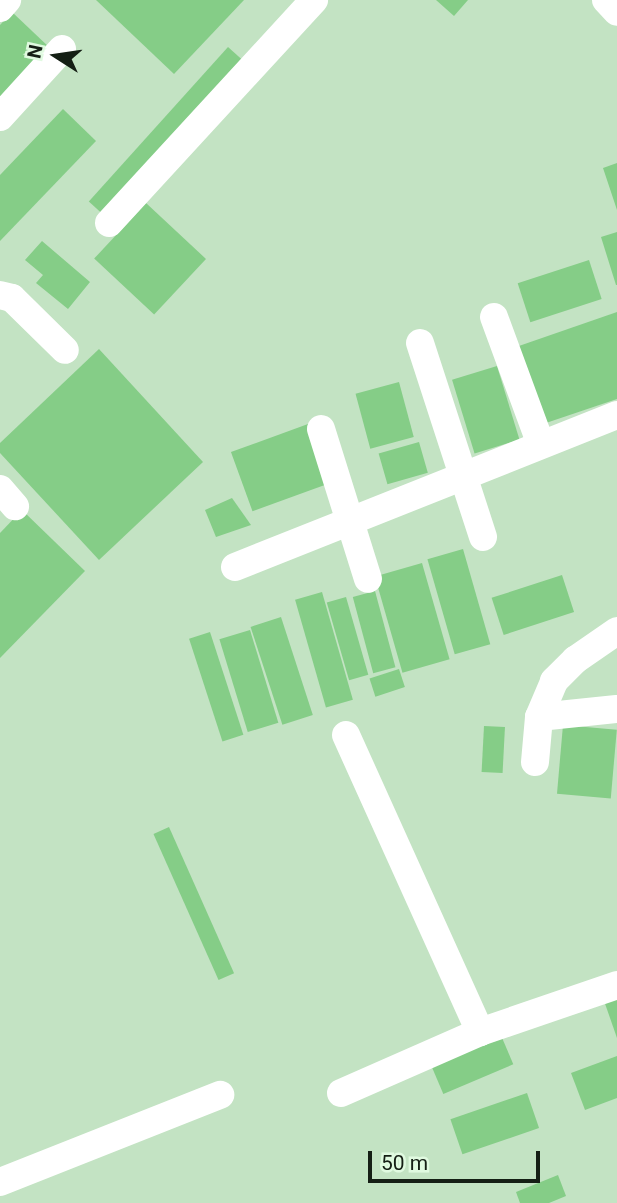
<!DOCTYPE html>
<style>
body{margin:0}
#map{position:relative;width:617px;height:1203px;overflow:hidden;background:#d3edd3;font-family:Roboto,sans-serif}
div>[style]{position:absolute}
.built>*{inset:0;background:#c3e3c3;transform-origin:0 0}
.building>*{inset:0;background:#85cd87;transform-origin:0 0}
.minor>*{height:28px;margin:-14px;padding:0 14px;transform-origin:14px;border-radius:14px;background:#fff}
span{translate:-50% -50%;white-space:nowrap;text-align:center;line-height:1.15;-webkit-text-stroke:6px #e0fae0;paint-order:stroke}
.north{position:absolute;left:21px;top:21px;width:70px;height:70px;-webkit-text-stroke:5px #e0fae0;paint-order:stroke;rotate:282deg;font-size:19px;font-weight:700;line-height:28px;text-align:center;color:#151f15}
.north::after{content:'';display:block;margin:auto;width:24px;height:32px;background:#151f15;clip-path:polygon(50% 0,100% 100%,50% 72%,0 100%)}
.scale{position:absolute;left:368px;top:1151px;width:172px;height:32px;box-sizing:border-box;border:4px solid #151f15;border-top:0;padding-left:9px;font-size:21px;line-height:24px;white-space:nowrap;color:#151f15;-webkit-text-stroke:5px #e0fae0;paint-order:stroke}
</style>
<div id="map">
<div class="built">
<div style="left:0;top:0;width:617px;height:1203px"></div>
</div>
<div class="building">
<div style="clip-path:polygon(96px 0,244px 0,174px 74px)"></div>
<div style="clip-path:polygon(436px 0,468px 0,454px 16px)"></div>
<div style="clip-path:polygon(12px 12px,51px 49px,0 103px,0 25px)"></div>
<div style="left:228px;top:47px;width:24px;height:208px;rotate:42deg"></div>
<div style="clip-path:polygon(63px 109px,96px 141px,0 241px,0 175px)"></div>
<div style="clip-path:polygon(617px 163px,617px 210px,603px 168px)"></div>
<div style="left:146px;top:203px;width:82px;height:76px;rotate:43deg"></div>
<div style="clip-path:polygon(617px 232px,617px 285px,616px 285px,601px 237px)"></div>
<div style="clip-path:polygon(42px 241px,90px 282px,68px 309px,36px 283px,43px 275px,25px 260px)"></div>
<div style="left:589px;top:260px;width:41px;height:75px;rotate:72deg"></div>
<div style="clip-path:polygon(617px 312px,617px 399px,543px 424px,516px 347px)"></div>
<div style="clip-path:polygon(99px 349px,203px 462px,99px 560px,0 453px,0 443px)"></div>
<div style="left:497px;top:366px;width:77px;height:47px;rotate:73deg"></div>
<div style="left:399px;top:382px;width:57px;height:45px;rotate:75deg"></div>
<div style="left:308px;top:424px;width:63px;height:82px;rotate:70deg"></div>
<div style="left:419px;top:442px;width:32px;height:42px;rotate:74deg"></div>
<div style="clip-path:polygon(232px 498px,251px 525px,216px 537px,205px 510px)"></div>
<div style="clip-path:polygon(22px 510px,85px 571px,0 658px,0 533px)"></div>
<div style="left:463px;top:549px;width:99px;height:37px;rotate:74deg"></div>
<div style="left:422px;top:563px;width:100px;height:49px;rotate:74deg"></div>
<div style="left:562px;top:575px;width:39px;height:74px;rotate:72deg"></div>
<div style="left:375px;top:591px;width:79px;height:23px;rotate:75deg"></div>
<div style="left:322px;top:592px;width:112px;height:28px;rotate:74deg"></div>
<div style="left:346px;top:597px;width:81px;height:20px;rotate:74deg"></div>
<div style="left:281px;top:617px;width:103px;height:32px;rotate:72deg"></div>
<div style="left:250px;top:630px;width:97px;height:32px;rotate:73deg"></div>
<div style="left:210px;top:632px;width:108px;height:22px;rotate:72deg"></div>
<div style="left:399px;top:669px;width:19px;height:31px;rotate:72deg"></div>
<div style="left:563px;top:725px;width:54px;height:69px;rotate:5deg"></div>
<div style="left:484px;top:726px;width:21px;height:46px;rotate:3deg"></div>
<div style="left:169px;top:827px;width:160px;height:17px;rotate:66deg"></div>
<div style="clip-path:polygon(617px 990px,617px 1038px,602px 995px)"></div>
<div style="left:500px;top:1033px;width:34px;height:76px;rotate:67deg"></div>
<div style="clip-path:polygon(617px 1056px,617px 1098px,585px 1110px,571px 1073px)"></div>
<div style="left:527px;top:1093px;width:37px;height:81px;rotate:71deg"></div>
<div style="clip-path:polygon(558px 1175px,566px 1196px,549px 1203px,520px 1203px,516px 1192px)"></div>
</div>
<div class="minor">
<div style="left:606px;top:0;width:16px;rotate:47deg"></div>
<div style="left:0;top:8px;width:11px;rotate:-49deg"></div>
<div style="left:0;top:117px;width:92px;rotate:-47.6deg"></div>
<div style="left:109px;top:223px;width:303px;rotate:-47.4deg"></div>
<div style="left:0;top:295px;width:12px;rotate:14deg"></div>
<div style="left:12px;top:298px;width:74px;rotate:44.5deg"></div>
<div style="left:494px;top:317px;width:136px;rotate:69.8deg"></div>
<div style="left:420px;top:343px;width:204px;rotate:72deg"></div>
<div style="left:321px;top:429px;width:157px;rotate:72.6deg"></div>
<div style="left:0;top:489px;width:23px;rotate:49deg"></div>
<div style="left:235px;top:567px;width:411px;rotate:-21.7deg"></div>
<div style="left:539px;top:717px;width:78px;rotate:-5.9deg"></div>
<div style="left:346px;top:735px;width:326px;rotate:65.7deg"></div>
<div style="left:535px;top:762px;width:45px;rotate:-84.9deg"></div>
<div style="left:539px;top:717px;width:39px;rotate:-67deg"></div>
<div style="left:554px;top:681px;width:30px;rotate:-45deg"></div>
<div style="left:575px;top:660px;width:51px;rotate:-34.6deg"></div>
<div style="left:341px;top:1093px;width:152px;rotate:-23.7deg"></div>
<div style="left:480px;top:1032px;width:145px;rotate:-18.9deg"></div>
<div style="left:0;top:1182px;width:237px;rotate:-21.6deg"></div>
</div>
<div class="north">N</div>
<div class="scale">50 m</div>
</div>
